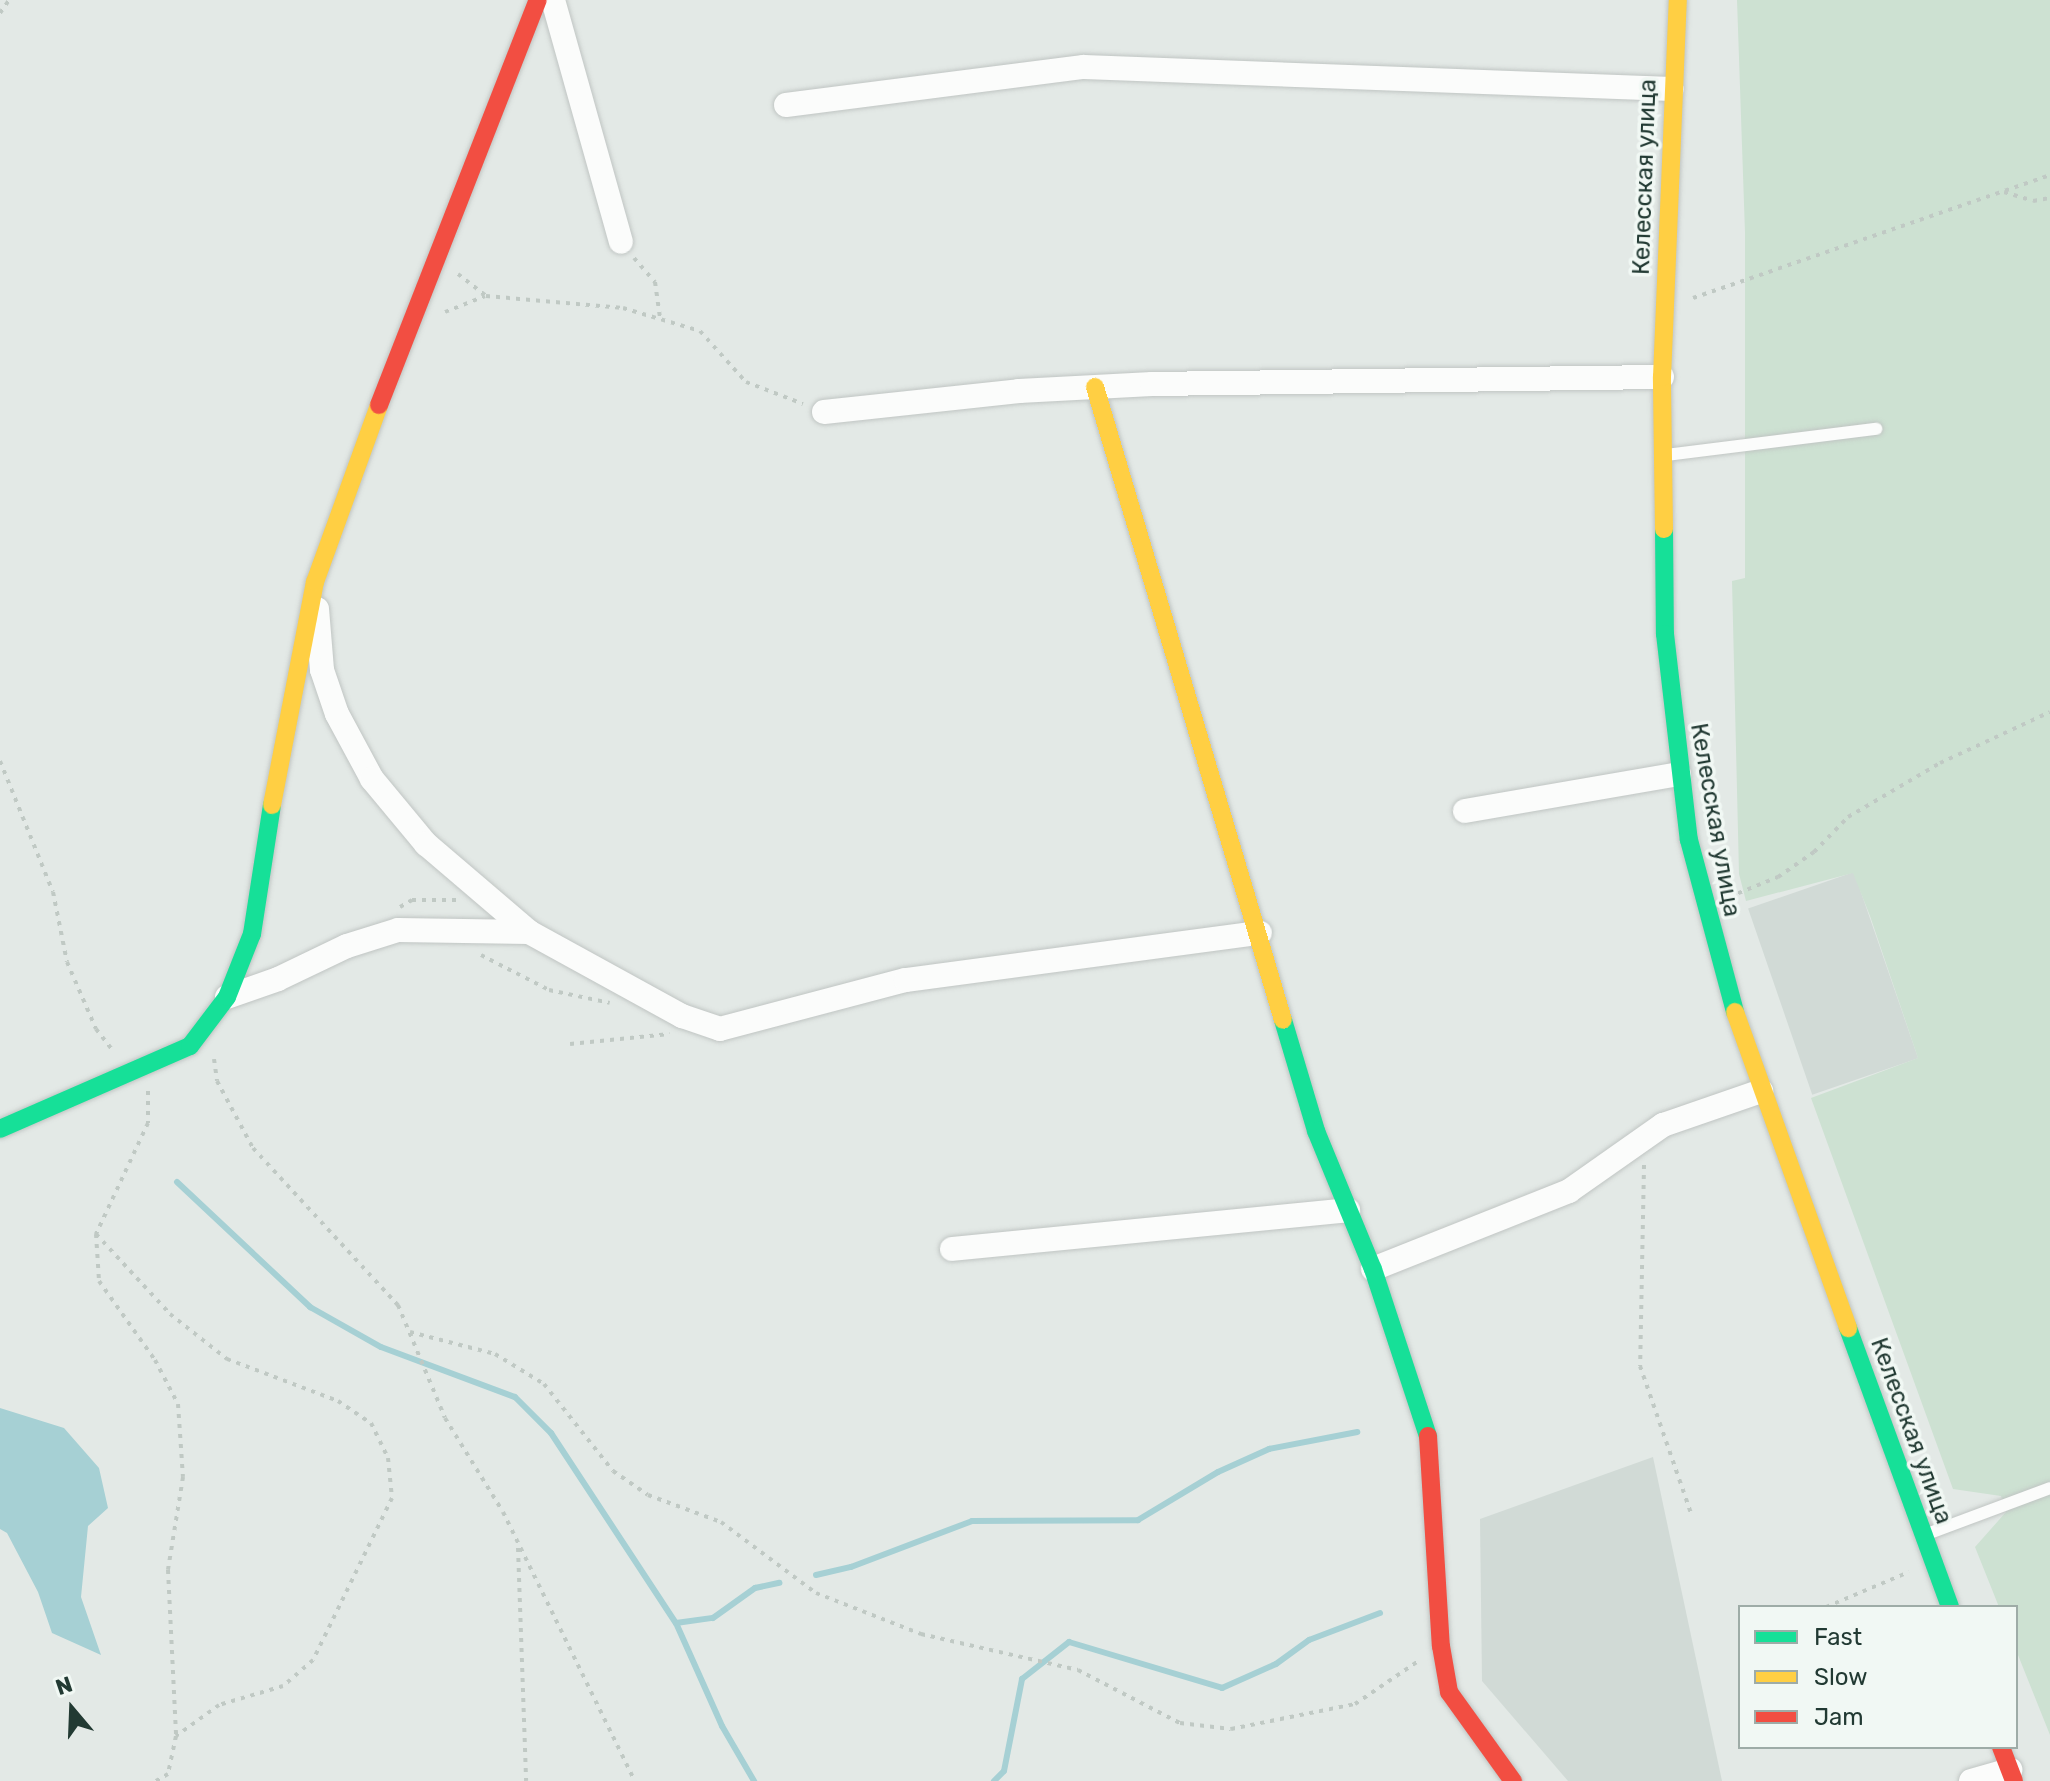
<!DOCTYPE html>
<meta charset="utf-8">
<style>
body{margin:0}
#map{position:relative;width:2050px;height:1781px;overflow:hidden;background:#e3e9e6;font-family:Rubik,sans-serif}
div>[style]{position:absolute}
.built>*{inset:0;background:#d1dad6;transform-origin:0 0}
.green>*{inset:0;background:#cde1d2}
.water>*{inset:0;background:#a6d0d4}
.stream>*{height:6px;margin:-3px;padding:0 3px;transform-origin:3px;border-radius:3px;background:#a6d0d4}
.path>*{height:4px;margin-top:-2px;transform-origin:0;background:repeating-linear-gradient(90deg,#c0c9c4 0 4px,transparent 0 10px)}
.roads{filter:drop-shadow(0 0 2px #c0c5c3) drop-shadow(0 0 2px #c0c5c3)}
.lane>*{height:12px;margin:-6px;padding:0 6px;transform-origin:6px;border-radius:6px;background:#fbfcfb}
.street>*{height:24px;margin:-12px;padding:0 12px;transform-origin:12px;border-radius:12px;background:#fbfcfb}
.fast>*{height:18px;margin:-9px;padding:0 9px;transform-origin:9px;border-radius:9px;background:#16e098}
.slow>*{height:18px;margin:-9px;padding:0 9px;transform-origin:9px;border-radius:9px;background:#ffcf43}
.jam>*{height:18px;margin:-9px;padding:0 9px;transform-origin:9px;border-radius:9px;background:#f24e42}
span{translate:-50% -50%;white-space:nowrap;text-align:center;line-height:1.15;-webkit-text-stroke:7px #f1f8f4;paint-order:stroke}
.street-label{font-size:24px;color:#223a33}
.legend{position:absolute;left:1738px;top:1605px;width:280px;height:144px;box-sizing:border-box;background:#f1f8f4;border:2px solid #9eaca7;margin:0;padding:10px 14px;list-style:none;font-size:24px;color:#223a33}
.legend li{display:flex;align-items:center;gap:16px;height:40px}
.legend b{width:40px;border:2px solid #9eaca7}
.north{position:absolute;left:32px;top:1669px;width:80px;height:80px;-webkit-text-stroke:6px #f1f8f4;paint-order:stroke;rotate:341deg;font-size:22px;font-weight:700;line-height:32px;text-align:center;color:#223a33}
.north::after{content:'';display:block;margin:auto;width:28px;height:36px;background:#223a33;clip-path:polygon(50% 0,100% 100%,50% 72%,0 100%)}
</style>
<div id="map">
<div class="built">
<div style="left:1854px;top:872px;width:197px;height:112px;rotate:71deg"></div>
<div style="clip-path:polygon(1653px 1457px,1722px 1781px,1568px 1781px,1482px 1681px,1480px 1519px)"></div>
</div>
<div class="green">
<div style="clip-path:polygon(1737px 0,2050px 0,2050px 1735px,2016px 1650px,2016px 1607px,1999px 1607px,1975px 1547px,2006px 1512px,2001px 1496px,1953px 1489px,1811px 1098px,1918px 1058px,1870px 916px,1853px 873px,1746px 901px,1739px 874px,1732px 581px,1745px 578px,1745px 233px)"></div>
</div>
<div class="water">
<div style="clip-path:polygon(0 1408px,64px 1428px,99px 1468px,108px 1508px,88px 1526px,81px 1597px,101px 1655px,52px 1633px,38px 1592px,7px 1533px,0 1529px)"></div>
</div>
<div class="stream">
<div style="left:177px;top:1182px;width:183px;rotate:43.2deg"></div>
<div style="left:310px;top:1307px;width:81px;rotate:29.4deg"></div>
<div style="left:381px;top:1347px;width:143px;rotate:20.5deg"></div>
<div style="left:515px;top:1397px;width:51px;rotate:45deg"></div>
<div style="left:551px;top:1433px;width:227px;rotate:56.7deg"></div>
<div style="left:676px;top:1623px;width:113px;rotate:65.9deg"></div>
<div style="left:722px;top:1726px;width:64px;rotate:59.8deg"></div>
<div style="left:816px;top:1575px;width:36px;rotate:-13deg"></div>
<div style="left:851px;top:1567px;width:129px;rotate:-20.8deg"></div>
<div style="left:972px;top:1521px;width:166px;rotate:-0.3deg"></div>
<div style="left:1138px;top:1520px;width:93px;rotate:-31deg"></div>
<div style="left:1218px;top:1472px;width:56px;rotate:-24.3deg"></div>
<div style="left:1269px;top:1449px;width:90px;rotate:-10.9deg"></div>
<div style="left:676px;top:1623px;width:37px;rotate:-8deg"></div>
<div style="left:713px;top:1618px;width:52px;rotate:-35.5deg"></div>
<div style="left:755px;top:1588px;width:25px;rotate:-12deg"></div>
<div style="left:994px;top:1781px;width:14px;rotate:-45deg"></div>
<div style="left:1004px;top:1771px;width:94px;rotate:-78.9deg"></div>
<div style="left:1022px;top:1679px;width:60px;rotate:-38.2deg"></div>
<div style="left:1069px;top:1642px;width:160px;rotate:16.7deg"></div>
<div style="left:1222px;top:1688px;width:59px;rotate:-24deg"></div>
<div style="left:1276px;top:1664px;width:41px;rotate:-36deg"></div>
<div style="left:1309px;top:1640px;width:76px;rotate:-20.8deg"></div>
</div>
<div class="path">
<div style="left:0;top:13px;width:16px;rotate:-55deg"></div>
<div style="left:2004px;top:192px;width:30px;rotate:17deg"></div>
<div style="left:2033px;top:201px;width:17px;rotate:-10deg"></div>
<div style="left:634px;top:258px;width:32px;rotate:49deg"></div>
<div style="left:655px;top:282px;width:37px;rotate:82deg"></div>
<div style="left:458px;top:274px;width:36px;rotate:38deg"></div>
<div style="left:486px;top:296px;width:138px;rotate:5deg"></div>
<div style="left:623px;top:308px;width:80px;rotate:16.6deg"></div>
<div style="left:700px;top:331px;width:69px;rotate:48deg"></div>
<div style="left:746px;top:382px;width:61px;rotate:21.1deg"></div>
<div style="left:1693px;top:298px;width:378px;rotate:-19deg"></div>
<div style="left:445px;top:312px;width:43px;rotate:-21.8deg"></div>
<div style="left:0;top:761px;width:141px;rotate:68deg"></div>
<div style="left:53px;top:892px;width:71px;rotate:78.7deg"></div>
<div style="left:67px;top:962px;width:73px;rotate:66.6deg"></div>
<div style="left:96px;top:1029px;width:28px;rotate:52deg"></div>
<div style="left:1729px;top:897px;width:53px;rotate:-22.2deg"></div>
<div style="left:1778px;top:877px;width:44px;rotate:-34.8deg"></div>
<div style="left:1814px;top:852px;width:49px;rotate:-45.8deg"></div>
<div style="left:1848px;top:817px;width:107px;rotate:-30.4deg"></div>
<div style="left:1940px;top:763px;width:121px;rotate:-24.9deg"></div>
<div style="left:400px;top:907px;width:14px;rotate:-30deg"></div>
<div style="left:412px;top:900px;width:46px"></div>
<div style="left:481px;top:955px;width:76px;rotate:27.2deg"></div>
<div style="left:549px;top:990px;width:62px;rotate:12deg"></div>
<div style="left:570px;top:1044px;width:100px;rotate:-5.7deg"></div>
<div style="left:214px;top:1059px;width:22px;rotate:82deg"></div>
<div style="left:217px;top:1081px;width:76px;rotate:61.8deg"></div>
<div style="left:253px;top:1148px;width:214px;rotate:47.3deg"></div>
<div style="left:398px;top:1305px;width:122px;rotate:67.4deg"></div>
<div style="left:445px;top:1418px;width:110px;rotate:58.3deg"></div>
<div style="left:503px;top:1512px;width:300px;rotate:63.9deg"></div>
<div style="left:148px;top:1091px;width:32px;rotate:90deg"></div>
<div style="left:148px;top:1123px;width:123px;rotate:115.1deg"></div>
<div style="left:96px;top:1234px;width:47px;rotate:86.3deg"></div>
<div style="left:99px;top:1281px;width:97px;rotate:54.7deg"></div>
<div style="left:155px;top:1360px;width:50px;rotate:62.4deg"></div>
<div style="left:178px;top:1404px;width:73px;rotate:86.1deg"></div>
<div style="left:183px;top:1477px;width:94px;rotate:99.2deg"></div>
<div style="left:168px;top:1570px;width:166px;rotate:87.2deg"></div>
<div style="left:176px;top:1736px;width:39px;rotate:102deg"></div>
<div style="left:168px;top:1774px;width:14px;rotate:150deg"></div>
<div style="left:1644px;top:1165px;width:201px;rotate:91.1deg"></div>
<div style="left:1640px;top:1366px;width:159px;rotate:70.9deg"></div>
<div style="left:96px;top:1234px;width:109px;rotate:47.2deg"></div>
<div style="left:170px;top:1314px;width:73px;rotate:38.3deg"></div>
<div style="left:227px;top:1359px;width:119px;rotate:20.7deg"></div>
<div style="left:338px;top:1401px;width:40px;rotate:34deg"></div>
<div style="left:371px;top:1423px;width:39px;rotate:64deg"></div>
<div style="left:388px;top:1458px;width:40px;rotate:84.3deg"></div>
<div style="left:392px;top:1498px;width:180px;rotate:116deg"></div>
<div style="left:313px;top:1660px;width:40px;rotate:139deg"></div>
<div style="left:283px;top:1686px;width:67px;rotate:163.5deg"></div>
<div style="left:219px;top:1705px;width:53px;rotate:144.2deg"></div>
<div style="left:410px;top:1332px;width:88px;rotate:14.5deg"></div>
<div style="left:495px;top:1354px;width:57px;rotate:31.5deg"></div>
<div style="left:544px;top:1384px;width:111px;rotate:51.6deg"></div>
<div style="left:613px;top:1471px;width:42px;rotate:34.4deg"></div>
<div style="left:648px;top:1495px;width:78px;rotate:20.3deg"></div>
<div style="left:721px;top:1522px;width:119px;rotate:36.8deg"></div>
<div style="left:816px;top:1593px;width:113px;rotate:21.3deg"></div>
<div style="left:921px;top:1634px;width:161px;rotate:12.9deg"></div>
<div style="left:1078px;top:1670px;width:115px;rotate:27.5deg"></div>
<div style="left:1180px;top:1723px;width:51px;rotate:6.7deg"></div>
<div style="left:1231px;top:1729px;width:126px;rotate:-11.4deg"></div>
<div style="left:1355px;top:1704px;width:75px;rotate:-34.1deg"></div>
<div style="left:518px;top:1548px;width:233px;rotate:88deg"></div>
<div style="left:1826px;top:1607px;width:90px;rotate:-22.9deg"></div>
</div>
<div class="roads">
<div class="lane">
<div style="left:1666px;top:455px;width:212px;rotate:-7.1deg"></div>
<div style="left:1927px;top:1534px;width:131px;rotate:-20.5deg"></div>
</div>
<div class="street">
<div style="left:553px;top:0;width:251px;rotate:74.3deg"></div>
<div style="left:786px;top:105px;width:300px;rotate:-7.3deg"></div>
<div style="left:1084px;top:67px;width:588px;rotate:2.14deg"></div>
<div style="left:824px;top:412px;width:196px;rotate:-6.1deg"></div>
<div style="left:1019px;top:391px;width:133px;rotate:-3deg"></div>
<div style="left:1152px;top:384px;width:510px;rotate:-0.79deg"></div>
<div style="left:317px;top:609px;width:61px;rotate:85.3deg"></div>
<div style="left:322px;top:670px;width:46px;rotate:71.2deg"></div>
<div style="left:337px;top:714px;width:74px;rotate:61.7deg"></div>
<div style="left:372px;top:779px;width:85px;rotate:50.3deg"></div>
<div style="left:426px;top:844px;width:135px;rotate:40.5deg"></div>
<div style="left:1465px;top:811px;width:217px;rotate:-9.8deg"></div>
<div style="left:227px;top:997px;width:54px;rotate:-19.4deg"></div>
<div style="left:278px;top:979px;width:76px;rotate:-25.6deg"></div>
<div style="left:347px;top:946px;width:53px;rotate:-17.4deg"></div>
<div style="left:398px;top:930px;width:131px;rotate:0.9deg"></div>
<div style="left:529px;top:932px;width:175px;rotate:28.8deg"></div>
<div style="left:682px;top:1016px;width:40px;rotate:18.9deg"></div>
<div style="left:720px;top:1029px;width:192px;rotate:-14.8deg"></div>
<div style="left:906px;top:980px;width:357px;rotate:-7.6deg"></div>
<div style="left:952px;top:1249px;width:398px;rotate:-5.6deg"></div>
<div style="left:1373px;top:1269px;width:211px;rotate:-21.7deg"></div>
<div style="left:1569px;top:1191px;width:115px;rotate:-35.1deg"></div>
<div style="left:1663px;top:1125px;width:104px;rotate:-19.1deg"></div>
<div style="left:1971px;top:1781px;width:41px;rotate:-15.8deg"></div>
</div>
<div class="fast">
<div style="left:1664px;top:529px;width:105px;rotate:89.5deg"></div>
<div style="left:1665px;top:634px;width:207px;rotate:83.4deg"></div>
<div style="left:1689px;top:840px;width:178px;rotate:75deg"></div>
<div style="left:1283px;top:1020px;width:116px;rotate:73.4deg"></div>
<div style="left:1316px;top:1131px;width:149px;rotate:67.6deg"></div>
<div style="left:1373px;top:1269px;width:176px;rotate:71.8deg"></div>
<div style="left:0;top:1129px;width:207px;rotate:-23.6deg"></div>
<div style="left:190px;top:1046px;width:61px;rotate:-52.9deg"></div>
<div style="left:227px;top:997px;width:68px;rotate:-68.4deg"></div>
<div style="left:252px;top:934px;width:131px;rotate:-81.2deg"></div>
<div style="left:1848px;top:1328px;width:297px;rotate:69.9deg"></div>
</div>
<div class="slow">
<div style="left:1095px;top:387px;width:660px;rotate:73.46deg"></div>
<div style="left:1664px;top:529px;width:152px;rotate:-90.8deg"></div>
<div style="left:1662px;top:377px;width:377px;rotate:-87.6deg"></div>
<div style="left:272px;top:805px;width:227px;rotate:-79.1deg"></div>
<div style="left:315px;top:582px;width:188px;rotate:-70.1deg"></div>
<div style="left:1735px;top:1012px;width:336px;rotate:70.3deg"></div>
</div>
<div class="jam">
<div style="left:379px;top:405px;width:435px;rotate:-68.6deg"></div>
<div style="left:1428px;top:1436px;width:210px;rotate:86.5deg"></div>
<div style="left:1441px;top:1646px;width:47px;rotate:80.1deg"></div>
<div style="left:1449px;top:1692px;width:110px;rotate:54.3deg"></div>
<div style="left:2001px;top:1747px;width:36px;rotate:69deg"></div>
</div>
</div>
<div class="street-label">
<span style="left:1645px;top:177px;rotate:-88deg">Келесская улица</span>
<span style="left:1715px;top:820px;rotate:80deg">Келесская улица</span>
<span style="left:1911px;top:1431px;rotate:70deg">Келесская улица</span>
</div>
<ul class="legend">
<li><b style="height:10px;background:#16e098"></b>Fast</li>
<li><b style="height:10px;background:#ffcf43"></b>Slow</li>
<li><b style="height:10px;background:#f24e42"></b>Jam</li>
</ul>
<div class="north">N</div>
</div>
